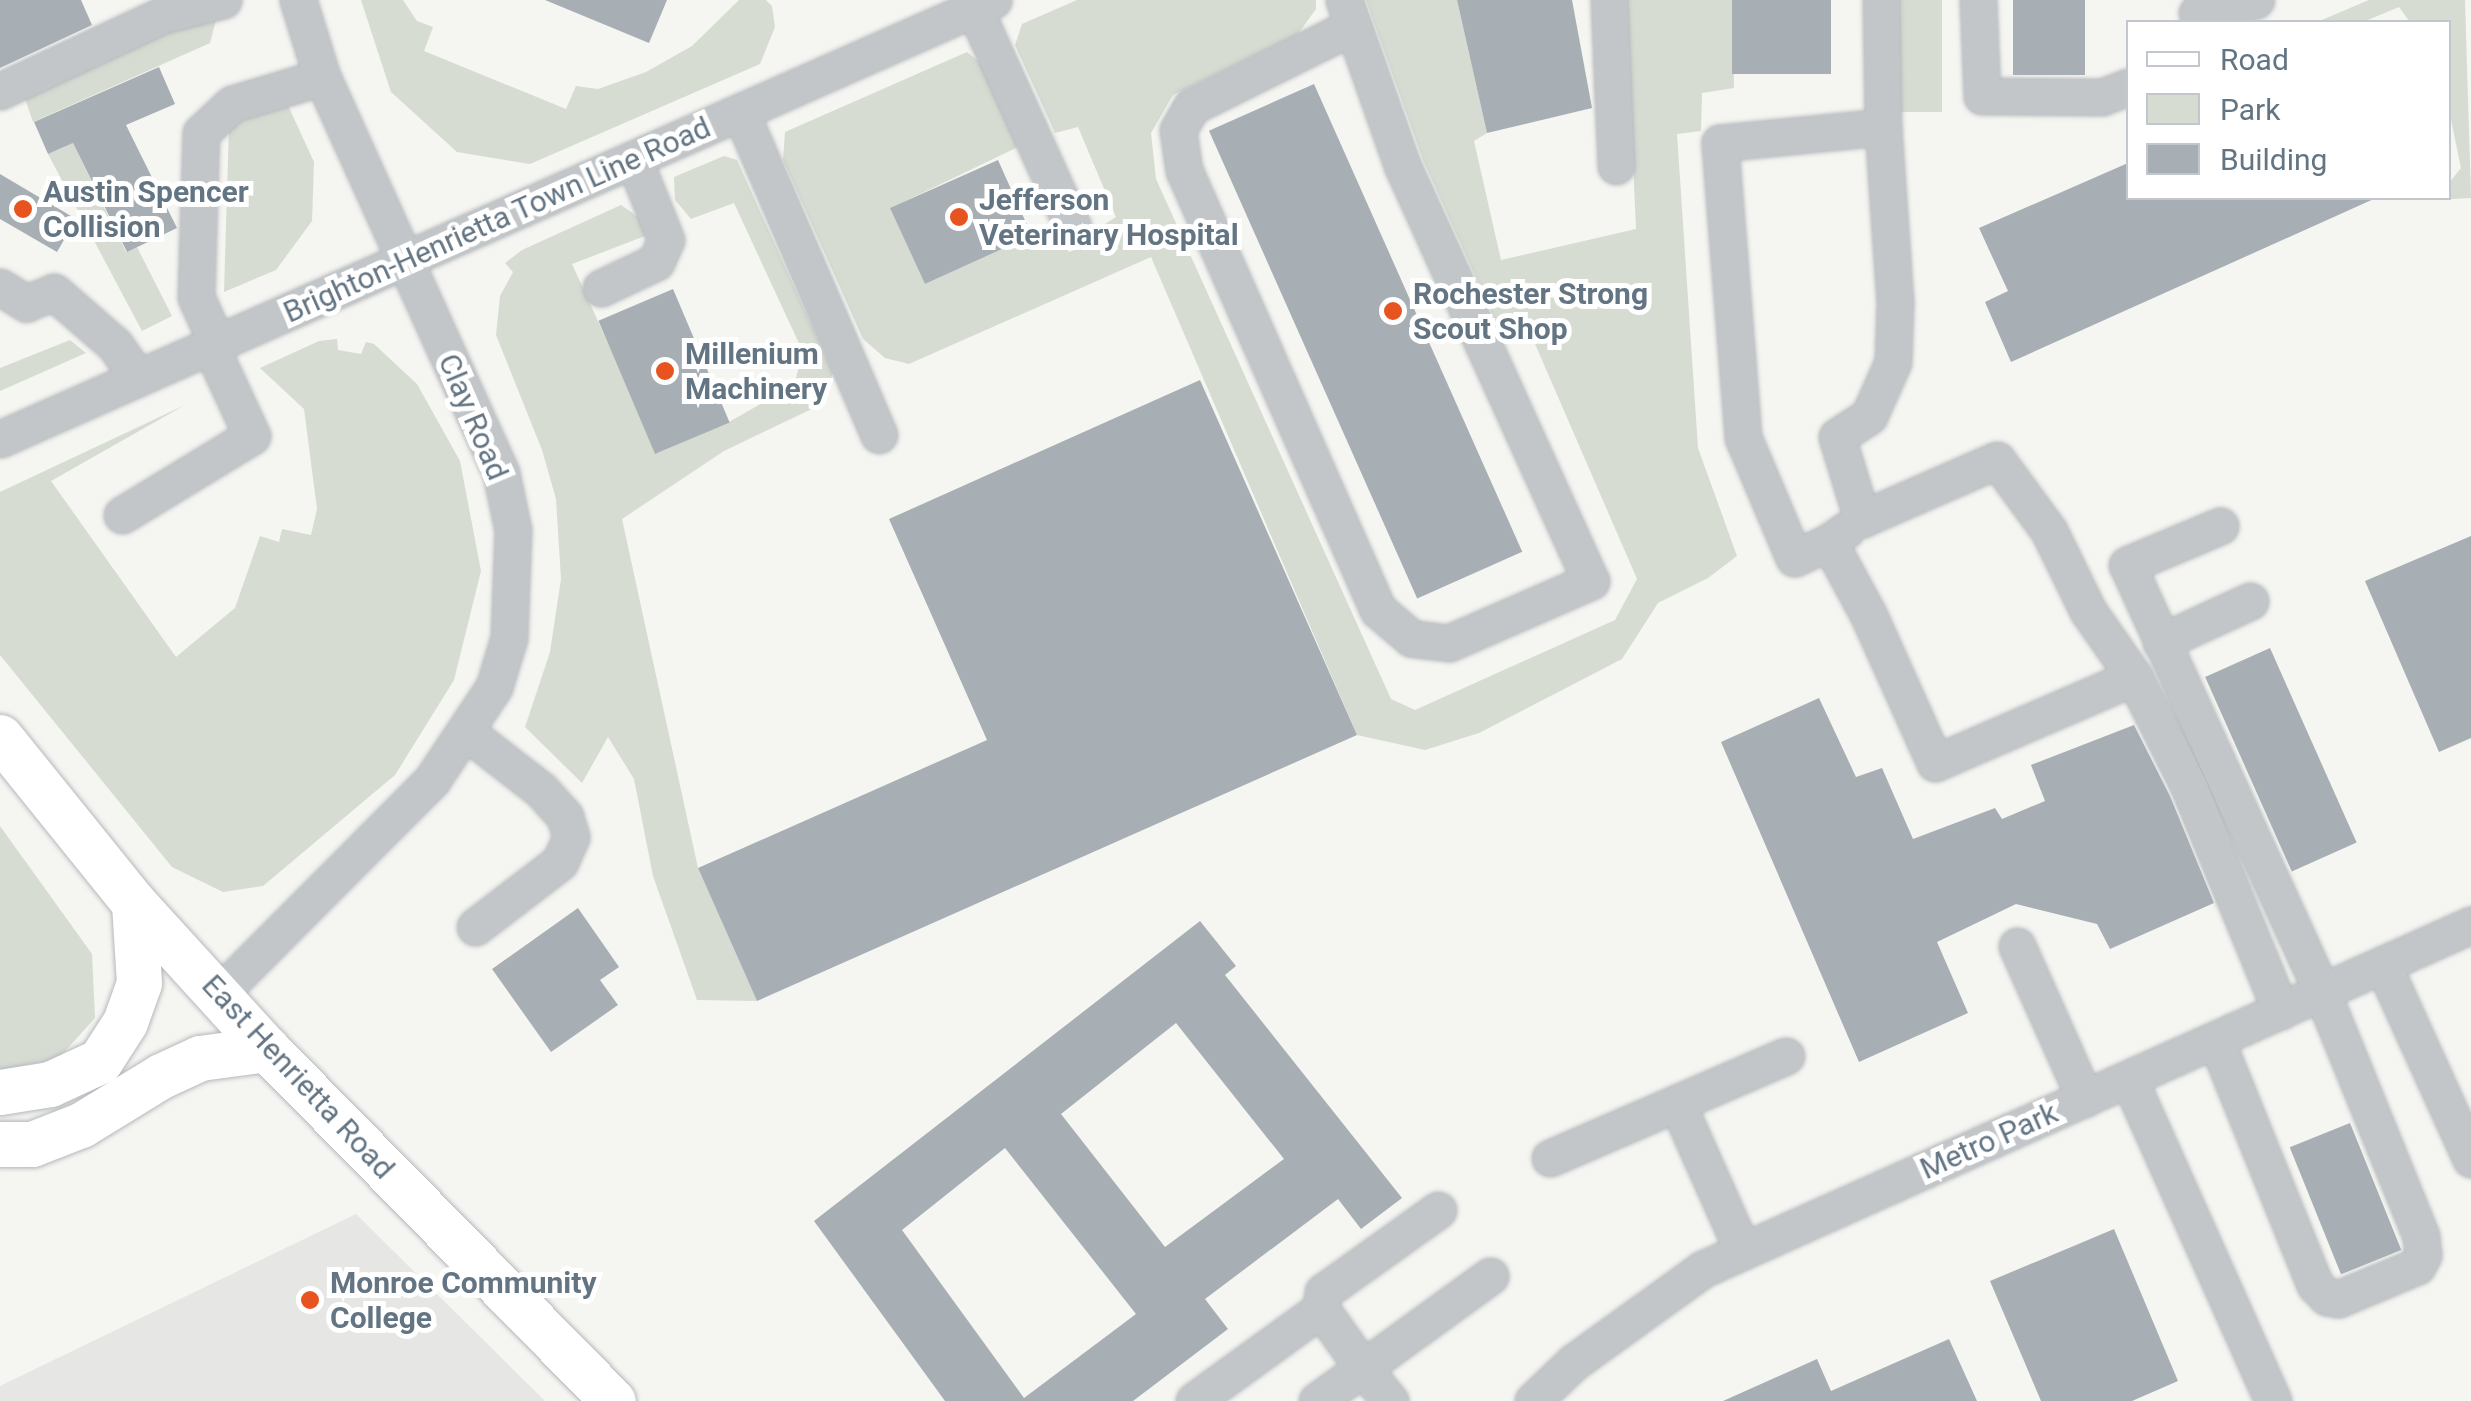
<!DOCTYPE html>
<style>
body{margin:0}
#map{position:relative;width:2471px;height:1401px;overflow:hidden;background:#f5f5f1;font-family:Roboto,sans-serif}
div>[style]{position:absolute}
.built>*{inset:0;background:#e6e7e5}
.green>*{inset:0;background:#d6dcd2;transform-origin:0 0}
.building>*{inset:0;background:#a7afb5;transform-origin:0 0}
.roads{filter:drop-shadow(0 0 2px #b5b9bd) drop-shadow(0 0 2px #b5b9bd)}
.minor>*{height:35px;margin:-17.5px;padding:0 17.5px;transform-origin:17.5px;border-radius:17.5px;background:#c2c6c9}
.major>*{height:45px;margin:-22.5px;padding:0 22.5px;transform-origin:22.5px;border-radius:22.5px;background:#fff}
.dots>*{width:28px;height:28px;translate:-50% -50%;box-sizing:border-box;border:5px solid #fff;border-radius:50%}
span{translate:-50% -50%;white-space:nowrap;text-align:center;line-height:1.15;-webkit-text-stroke:10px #fff;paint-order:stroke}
.poi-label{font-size:30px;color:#637483;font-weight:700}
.left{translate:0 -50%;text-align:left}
.street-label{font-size:30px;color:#637483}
.legend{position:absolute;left:2126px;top:20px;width:325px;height:180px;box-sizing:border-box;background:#fff;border:2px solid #c1c7cd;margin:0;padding:12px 18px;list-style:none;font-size:30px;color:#637483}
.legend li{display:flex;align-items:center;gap:20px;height:50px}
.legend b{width:50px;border:2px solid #c1c7cd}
</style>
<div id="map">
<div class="built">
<div style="clip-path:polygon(356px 1214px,545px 1401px,0 1401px,0 1386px)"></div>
</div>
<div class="green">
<div style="clip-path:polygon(361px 0,403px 0,417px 21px,433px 27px,424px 51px,566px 109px,576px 86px,598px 89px,646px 72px,692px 46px,739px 0,766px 0,772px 6px,775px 27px,760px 64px,530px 164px,457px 152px,391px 92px)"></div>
<div style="clip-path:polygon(1077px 0,1316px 0,1316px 9px,1298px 34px,1173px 95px,1151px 133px,1156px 179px,1391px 699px,1415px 710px,1615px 620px,1637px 579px,1522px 314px,1498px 327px,1423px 160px,1366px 0,1457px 0,1487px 133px,1474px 141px,1501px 260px,1636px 229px,1626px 0,1732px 0,1734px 88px,1702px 93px,1701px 131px,1677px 134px,1698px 448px,1737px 556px,1708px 578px,1658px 603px,1622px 659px,1479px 733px,1425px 750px,1357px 735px,1151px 257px,909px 364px,885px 358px,863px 339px,783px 160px,785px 132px,967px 52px,983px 65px,1020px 146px,891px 208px,925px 284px,1029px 237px,1035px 250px,1063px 244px,1069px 252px,1096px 242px,1094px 231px,1116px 217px,1078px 127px,1055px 133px,1015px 45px,1022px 24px)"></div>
<div style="left:1892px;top:0;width:50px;height:112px"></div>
<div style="clip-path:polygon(2369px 0,2465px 0,2471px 198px,2434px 200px,2448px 198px,2449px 183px,2461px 168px,2449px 110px,2448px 22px,2410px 22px,2399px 7px,2363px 22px,2317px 22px)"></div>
<div style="clip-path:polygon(219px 8px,210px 43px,33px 122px,22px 90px)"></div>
<div style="clip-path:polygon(286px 101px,314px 162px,312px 221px,276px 270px,224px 292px,229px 126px)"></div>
<div style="clip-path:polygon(73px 143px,126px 252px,137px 247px,172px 316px,142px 331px,48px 154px)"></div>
<div style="clip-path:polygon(724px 156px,737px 160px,833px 373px,822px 404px,724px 451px,622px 519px,698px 868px,757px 1001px,697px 1000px,653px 876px,634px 779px,608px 737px,582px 783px,525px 727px,550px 652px,561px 579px,556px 499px,542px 450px,496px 335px,500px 296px,513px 272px,505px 263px,522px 250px,621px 205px,644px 221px,645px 236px,572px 264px,658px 453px,729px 422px,794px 385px,803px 352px,734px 203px,691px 219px,675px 200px,674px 177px)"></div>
<div style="clip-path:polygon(337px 339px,338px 350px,361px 354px,366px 342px,374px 344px,417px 384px,460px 461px,481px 571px,454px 680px,395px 775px,263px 886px,223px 892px,172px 867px,0 655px,0 492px,185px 405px,51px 481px,176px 657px,235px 608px,260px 536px,279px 542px,282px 529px,311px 535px,317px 509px,304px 409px,260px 368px,319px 341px)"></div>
<div style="clip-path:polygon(70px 340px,86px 353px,0 391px,0 368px)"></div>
<div style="clip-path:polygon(0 826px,92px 954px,95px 1018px,58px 1059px,0 1070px)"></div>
</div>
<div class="building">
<div style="clip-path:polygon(0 0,81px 0,92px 25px,0 68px)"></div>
<div style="clip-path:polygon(545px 0,667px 0,649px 43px)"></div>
<div style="clip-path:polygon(1457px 0,1572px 0,1592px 108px,1487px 133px)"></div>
<div style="left:1732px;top:0;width:99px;height:74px"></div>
<div style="left:2013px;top:0;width:72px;height:75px"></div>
<div style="clip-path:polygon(159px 67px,175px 104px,126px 125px,177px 228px,127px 252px,73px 143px,48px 154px,34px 122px)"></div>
<div style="left:1314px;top:84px;width:512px;height:115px;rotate:66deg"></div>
<div style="clip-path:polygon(998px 160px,1028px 227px,1007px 236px,1011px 245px,925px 284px,890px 208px)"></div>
<div style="clip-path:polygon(2128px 163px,2128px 198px,2376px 198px,2011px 362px,1985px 302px,2008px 291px,1979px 228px)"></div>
<div style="clip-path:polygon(0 174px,76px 219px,57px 252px,0 219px)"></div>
<div style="left:673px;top:289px;width:145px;height:81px;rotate:67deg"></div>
<div style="clip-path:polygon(1200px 380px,1357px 735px,757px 1001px,698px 868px,987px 740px,889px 519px)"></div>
<div style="clip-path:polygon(2471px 536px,2471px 738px,2439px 752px,2365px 581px)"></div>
<div style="left:2270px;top:648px;width:213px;height:71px;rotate:66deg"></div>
<div style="clip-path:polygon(1819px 698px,1856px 777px,1882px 768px,1913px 839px,1995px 808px,2002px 819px,2045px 801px,2031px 765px,2134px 725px,2170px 796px,2214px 903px,2110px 949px,2097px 924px,2016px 904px,1937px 942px,1968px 1013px,1859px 1062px,1721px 742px)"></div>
<div style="clip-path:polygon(578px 908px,619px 967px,600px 980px,618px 1005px,551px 1052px,492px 969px)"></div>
<div style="clip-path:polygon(evenodd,1200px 921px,1236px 966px,1225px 975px,1402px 1198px,1361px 1229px,1338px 1199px,1205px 1299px,1228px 1329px,1133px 1401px,945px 1401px,814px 1221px,1200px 921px,1176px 1023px,1284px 1159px,1165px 1247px,1061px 1114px,1176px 1023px,1200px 921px,1005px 1148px,1136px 1314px,1024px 1398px,902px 1230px,1005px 1148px)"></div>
<div style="left:2350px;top:1123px;width:137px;height:65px;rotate:68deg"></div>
<div style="clip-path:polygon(2114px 1229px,2178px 1381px,2132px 1401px,2041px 1401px,1990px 1281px)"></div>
<div style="clip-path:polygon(1949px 1339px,1977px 1401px,1723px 1401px,1817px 1359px,1831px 1391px)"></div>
</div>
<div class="roads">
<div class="minor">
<div style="left:1344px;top:0;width:175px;rotate:70.6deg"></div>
<div style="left:1402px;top:165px;width:457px;rotate:65.6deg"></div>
<div style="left:1591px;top:581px;width:155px;rotate:156.4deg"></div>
<div style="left:1449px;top:643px;width:38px;rotate:-173deg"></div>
<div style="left:1411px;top:638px;width:43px;rotate:-139.7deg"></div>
<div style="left:1378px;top:610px;width:480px;rotate:-113.8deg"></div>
<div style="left:1184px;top:171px;width:41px;rotate:-98.3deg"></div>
<div style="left:1178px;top:130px;width:28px;rotate:-60deg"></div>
<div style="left:1192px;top:106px;width:180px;rotate:-26.4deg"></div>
<div style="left:1609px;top:0;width:166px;rotate:87.6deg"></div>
<div style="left:1881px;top:0;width:127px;rotate:89.1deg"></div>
<div style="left:1883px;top:127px;width:175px;rotate:86.1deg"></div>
<div style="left:1895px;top:302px;width:60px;rotate:91.9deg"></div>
<div style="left:1893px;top:362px;width:59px;rotate:114deg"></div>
<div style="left:1869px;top:416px;width:38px;rotate:147deg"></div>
<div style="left:1837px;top:437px;width:86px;rotate:73deg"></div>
<div style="left:1862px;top:519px;width:147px;rotate:-23.6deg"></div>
<div style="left:1997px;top:460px;width:88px;rotate:53.8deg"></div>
<div style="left:2049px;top:531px;width:89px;rotate:64deg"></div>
<div style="left:2088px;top:611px;width:80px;rotate:55.1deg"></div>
<div style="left:2134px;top:677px;width:123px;rotate:63.4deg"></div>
<div style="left:2189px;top:787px;width:242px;rotate:67.7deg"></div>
<div style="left:1978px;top:0;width:96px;rotate:87.6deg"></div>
<div style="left:1982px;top:96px;width:120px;rotate:0.5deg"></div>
<div style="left:2102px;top:97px;width:28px;rotate:-21deg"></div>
<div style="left:974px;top:8px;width:240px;rotate:65.7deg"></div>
<div style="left:2197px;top:13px;width:60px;rotate:-12.4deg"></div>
<div style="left:0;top:91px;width:180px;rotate:-25deg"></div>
<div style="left:163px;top:15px;width:62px;rotate:-14deg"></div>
<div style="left:741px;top:113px;width:350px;rotate:66.8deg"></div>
<div style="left:0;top:287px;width:31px;rotate:32deg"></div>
<div style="left:26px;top:303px;width:30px;rotate:-21deg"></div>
<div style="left:54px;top:292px;width:81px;rotate:41deg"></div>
<div style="left:115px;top:345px;width:38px;rotate:55deg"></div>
<div style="left:601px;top:288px;width:61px;rotate:-25.3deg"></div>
<div style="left:656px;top:262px;width:24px;rotate:-66deg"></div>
<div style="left:666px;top:240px;width:86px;rotate:-111.8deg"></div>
<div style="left:216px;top:342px;width:49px;rotate:-114deg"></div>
<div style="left:196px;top:297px;width:164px;rotate:-88.3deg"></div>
<div style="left:201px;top:133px;width:42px;rotate:-43.1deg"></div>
<div style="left:232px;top:104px;width:94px;rotate:-16.7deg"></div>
<div style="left:0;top:439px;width:1086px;rotate:-23.85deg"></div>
<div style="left:122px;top:515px;width:152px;rotate:-31.3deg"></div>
<div style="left:252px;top:436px;width:100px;rotate:-114.8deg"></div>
<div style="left:1846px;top:530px;width:21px;rotate:145deg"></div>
<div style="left:1829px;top:542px;width:82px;rotate:61.6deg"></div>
<div style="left:1868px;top:614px;width:163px;rotate:65.8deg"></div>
<div style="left:1935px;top:763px;width:217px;rotate:-23.4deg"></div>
<div style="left:1829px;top:542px;width:38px;rotate:155deg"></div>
<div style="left:1794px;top:558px;width:131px;rotate:-112.9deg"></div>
<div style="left:1743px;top:437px;width:295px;rotate:-94.5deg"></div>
<div style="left:1720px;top:143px;width:164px;rotate:-5.6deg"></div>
<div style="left:2161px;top:642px;width:98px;rotate:-24.7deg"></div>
<div style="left:465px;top:731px;width:96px;rotate:37.8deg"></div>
<div style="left:541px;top:790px;width:36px;rotate:48deg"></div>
<div style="left:565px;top:817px;width:21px;rotate:73deg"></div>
<div style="left:571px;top:837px;width:27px;rotate:114deg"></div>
<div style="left:560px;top:862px;width:107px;rotate:142.6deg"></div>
<div style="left:2017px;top:946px;width:167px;rotate:66deg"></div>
<div style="left:2383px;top:965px;width:213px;rotate:65.6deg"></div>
<div style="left:219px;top:994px;width:302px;rotate:-45.1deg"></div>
<div style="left:432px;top:780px;width:112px;rotate:-56.3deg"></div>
<div style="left:494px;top:687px;width:51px;rotate:-73deg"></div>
<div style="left:509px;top:638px;width:108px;rotate:-87.9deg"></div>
<div style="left:513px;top:530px;width:58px;rotate:-101.9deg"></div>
<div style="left:501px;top:473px;width:435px;rotate:-114.3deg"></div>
<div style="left:322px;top:77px;width:81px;rotate:-107.3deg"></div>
<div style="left:2216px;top:1040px;width:264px;rotate:68deg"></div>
<div style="left:2315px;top:1285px;width:17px;rotate:45deg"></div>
<div style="left:2327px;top:1297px;width:11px;rotate:10deg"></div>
<div style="left:2338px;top:1299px;width:86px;rotate:-22.7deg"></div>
<div style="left:2417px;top:1266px;width:13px;rotate:-61deg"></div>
<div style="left:2423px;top:1255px;width:19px;rotate:-96deg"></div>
<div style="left:2421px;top:1236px;width:263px;rotate:-112.1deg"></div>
<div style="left:2322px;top:992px;width:469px;rotate:-114.5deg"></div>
<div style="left:2127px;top:565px;width:101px;rotate:-22.8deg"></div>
<div style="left:2129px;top:1079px;width:353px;rotate:65.9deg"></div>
<div style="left:1677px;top:1103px;width:162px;rotate:66deg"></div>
<div style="left:1550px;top:1158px;width:257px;rotate:-23.4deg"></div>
<div style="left:1438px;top:1210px;width:141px;rotate:144.5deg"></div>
<div style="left:1323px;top:1292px;width:17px;rotate:97deg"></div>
<div style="left:1321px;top:1309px;width:72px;rotate:54.6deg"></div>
<div style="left:1363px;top:1368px;width:157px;rotate:-35.9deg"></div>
<div style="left:1194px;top:1401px;width:157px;rotate:-35.9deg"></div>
<div style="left:1317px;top:1401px;width:57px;rotate:-35.7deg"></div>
<div style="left:1363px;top:1368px;width:43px;rotate:50.7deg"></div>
<div style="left:1533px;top:1401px;width:57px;rotate:-43.6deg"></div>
<div style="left:1574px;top:1362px;width:159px;rotate:-35.8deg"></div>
<div style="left:1703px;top:1269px;width:842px;rotate:-24.13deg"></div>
</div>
<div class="major">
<div style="left:0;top:737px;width:213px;rotate:51.1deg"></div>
<div style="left:134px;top:903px;width:192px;rotate:47.7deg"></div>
<div style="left:263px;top:1045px;width:499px;rotate:45.5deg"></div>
<div style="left:0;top:1092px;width:51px;rotate:-9.1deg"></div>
<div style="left:50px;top:1084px;width:55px;rotate:-24.7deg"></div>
<div style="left:100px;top:1061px;width:46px;rotate:-57.3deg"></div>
<div style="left:125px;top:1022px;width:41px;rotate:-70.3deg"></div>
<div style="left:139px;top:983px;width:80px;rotate:-93.6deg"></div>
<div style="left:0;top:1144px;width:32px"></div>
<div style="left:32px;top:1144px;width:53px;rotate:-21.2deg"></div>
<div style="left:81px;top:1125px;width:94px;rotate:-31.5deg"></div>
<div style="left:161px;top:1076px;width:43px;rotate:-24.8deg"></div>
<div style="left:200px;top:1058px;width:68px;rotate:-7.7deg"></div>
</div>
</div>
<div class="dots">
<div style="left:23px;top:209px;background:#e75420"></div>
<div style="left:959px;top:217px;background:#e75420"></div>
<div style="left:1393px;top:311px;background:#e75420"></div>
<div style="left:665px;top:371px;background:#e75420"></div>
<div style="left:310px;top:1300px;background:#e75420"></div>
</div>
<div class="poi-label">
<span class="left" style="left:43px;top:209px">Austin Spencer<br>Collision</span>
<span class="left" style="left:979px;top:217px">Jefferson<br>Veterinary Hospital</span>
<span class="left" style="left:1413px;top:311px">Rochester Strong<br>Scout Shop</span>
<span class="left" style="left:685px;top:371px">Millenium<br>Machinery</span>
<span class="left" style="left:330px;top:1300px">Monroe Community<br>College</span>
</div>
<div class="street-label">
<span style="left:497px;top:220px;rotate:-24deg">Brighton-Henrietta Town Line Road</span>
<span style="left:473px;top:417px;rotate:67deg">Clay Road</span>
<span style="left:298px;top:1077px;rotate:47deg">East Henrietta Road</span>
<span style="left:1989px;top:1141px;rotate:-24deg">Metro Park</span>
</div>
<ul class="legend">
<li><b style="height:12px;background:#fff"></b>Road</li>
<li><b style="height:28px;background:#d6dcd2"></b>Park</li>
<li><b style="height:28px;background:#a7afb5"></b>Building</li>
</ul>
</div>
